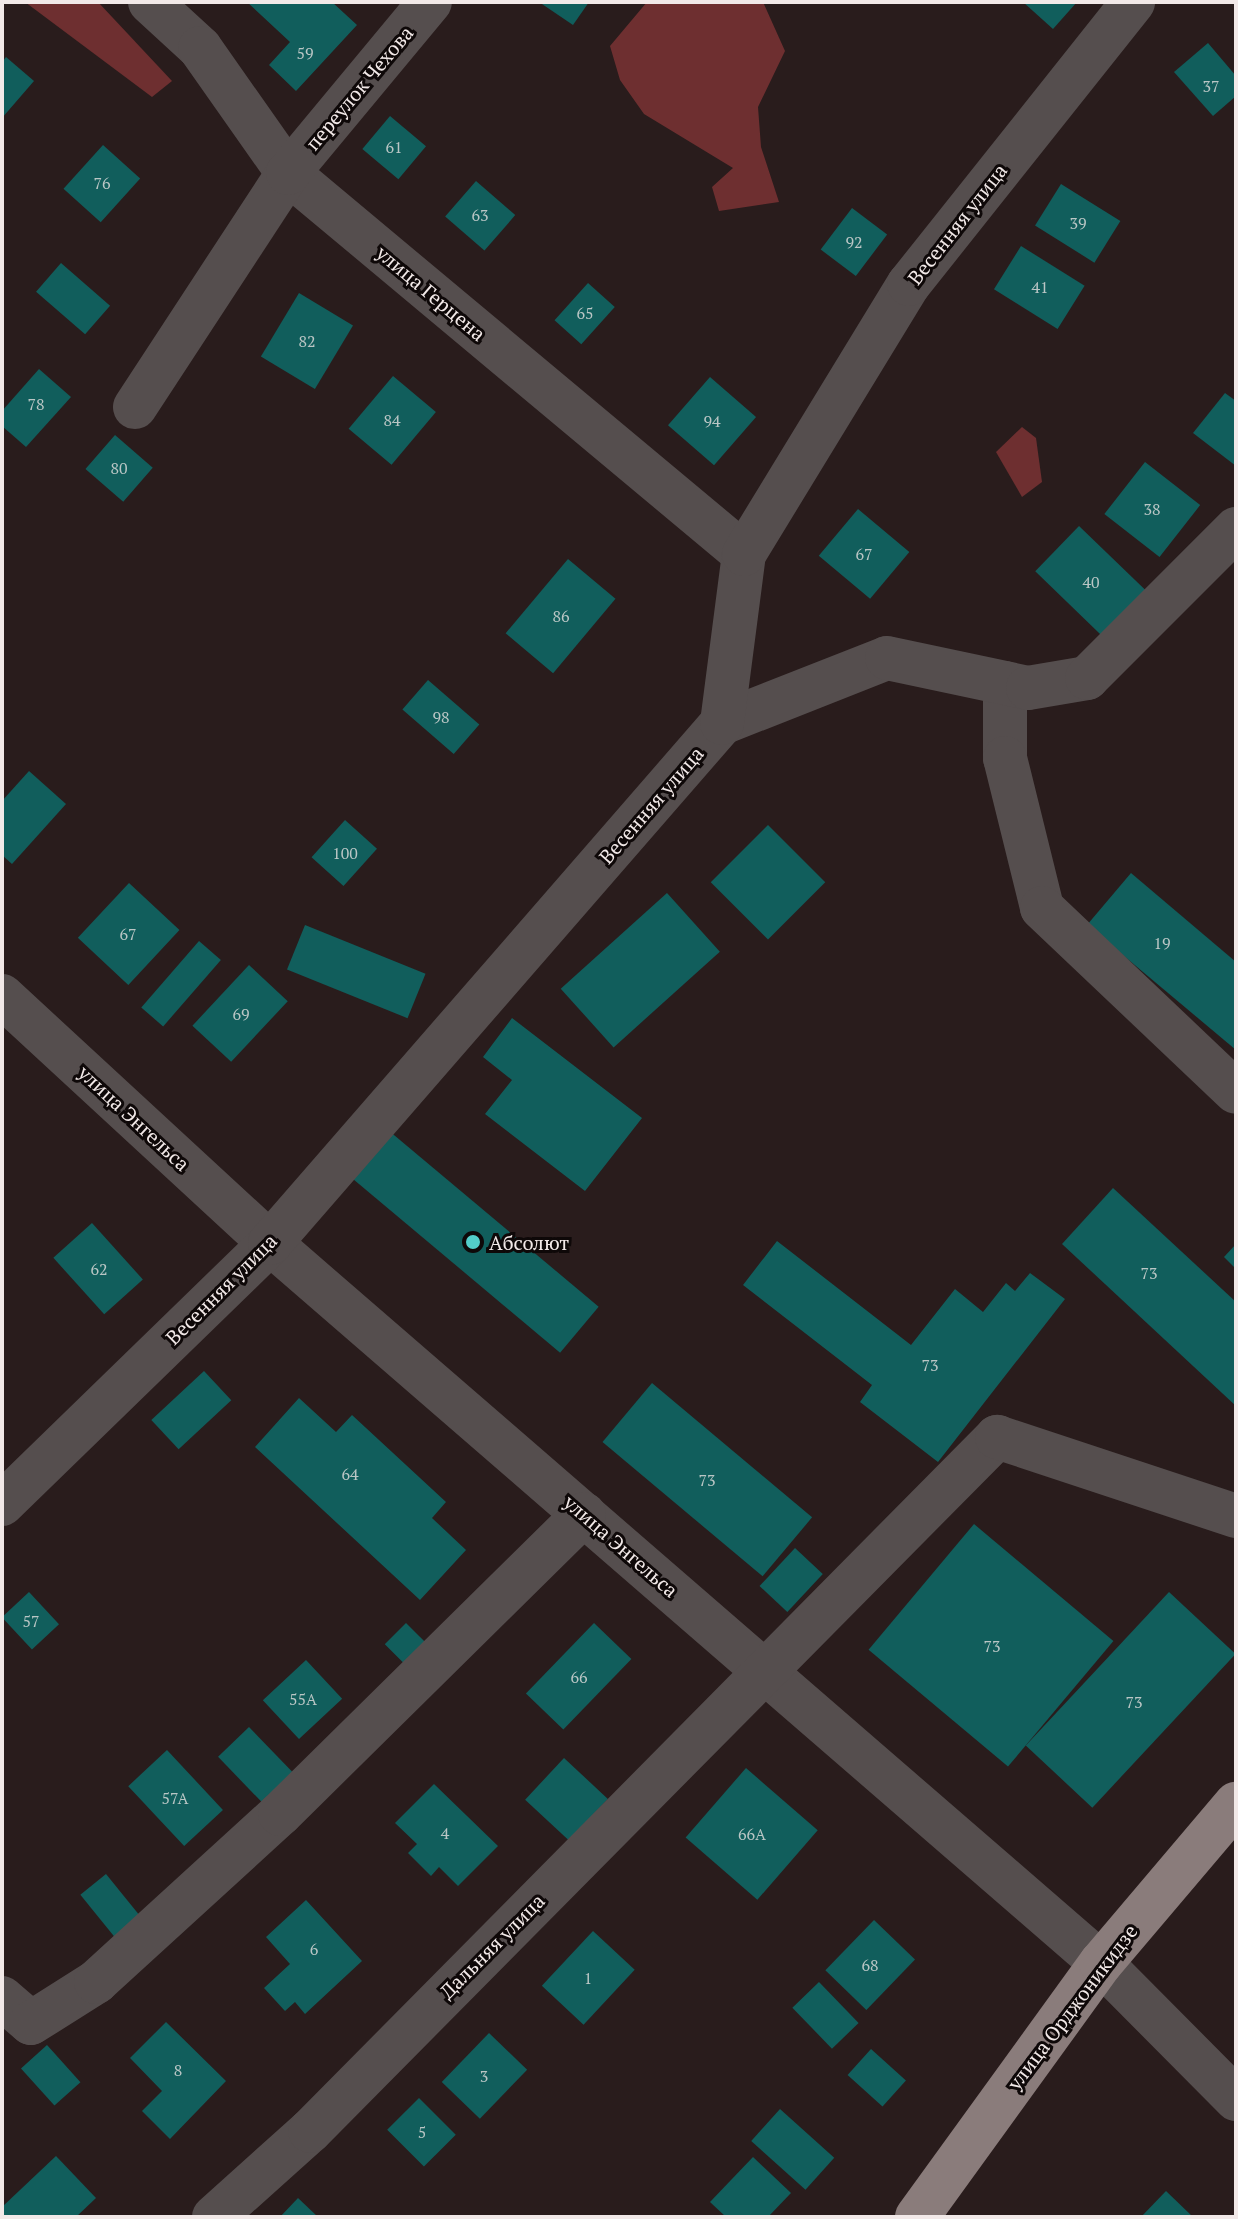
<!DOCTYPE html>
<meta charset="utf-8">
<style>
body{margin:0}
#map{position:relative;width:1238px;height:2219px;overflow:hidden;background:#291c1c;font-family:"PT Serif",serif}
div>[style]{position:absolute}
.green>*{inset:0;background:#6e2f30}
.building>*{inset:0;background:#115e5c;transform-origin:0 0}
.minor>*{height:44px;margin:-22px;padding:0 22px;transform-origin:22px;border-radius:22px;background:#554e4e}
.major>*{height:44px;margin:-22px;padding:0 22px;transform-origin:22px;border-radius:22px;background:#8a7c7b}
.dots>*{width:22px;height:22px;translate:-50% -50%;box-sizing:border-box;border:4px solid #0e0808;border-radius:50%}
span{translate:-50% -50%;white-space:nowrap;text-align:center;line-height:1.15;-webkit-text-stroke:6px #0e0808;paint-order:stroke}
.number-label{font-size:16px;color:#bac6c5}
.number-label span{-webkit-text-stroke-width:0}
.street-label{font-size:20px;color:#f2e9e8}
.poi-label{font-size:20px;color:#f2e9e8}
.left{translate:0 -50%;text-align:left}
.frame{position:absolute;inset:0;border:4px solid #f2e9e8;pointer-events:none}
</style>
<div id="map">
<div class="green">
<div style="clip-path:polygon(25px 2px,98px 2px,172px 81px,152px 97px)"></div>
<div style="clip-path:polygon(647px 2px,763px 2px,785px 51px,758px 107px,761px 147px,779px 202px,719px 211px,712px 187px,733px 168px,644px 114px,620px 80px,610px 46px)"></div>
<div style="clip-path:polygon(1022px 427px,1036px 438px,1042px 482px,1022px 497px,996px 452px)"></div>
</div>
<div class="building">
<div style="clip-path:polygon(247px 2px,332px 2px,357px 25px,296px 91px,269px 65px,290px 42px)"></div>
<div style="clip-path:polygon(539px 2px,589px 2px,573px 25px)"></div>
<div style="clip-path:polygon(1023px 2px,1077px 2px,1053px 29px)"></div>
<div style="clip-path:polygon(1208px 43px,1236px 76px,1236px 96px,1213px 116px,1174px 72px)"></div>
<div style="clip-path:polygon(6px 57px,34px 81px,2px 118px,2px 62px)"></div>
<div style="left:390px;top:116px;width:47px;height:43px;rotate:40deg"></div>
<div style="left:103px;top:145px;width:50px;height:59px;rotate:42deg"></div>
<div style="left:476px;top:181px;width:52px;height:47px;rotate:41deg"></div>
<div style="left:1061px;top:184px;width:70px;height:49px;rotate:32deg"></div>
<div style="left:852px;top:208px;width:44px;height:52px;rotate:37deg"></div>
<div style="left:1021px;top:246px;width:75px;height:51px;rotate:32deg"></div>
<div style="left:61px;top:263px;width:65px;height:38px;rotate:41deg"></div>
<div style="left:588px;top:283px;width:36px;height:50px;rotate:42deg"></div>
<div style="left:299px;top:293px;width:63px;height:74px;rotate:31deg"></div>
<div style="clip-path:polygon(39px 369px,71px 397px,26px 447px,2px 426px,2px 411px)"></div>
<div style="left:393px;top:376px;width:56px;height:69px;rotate:40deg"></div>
<div style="left:710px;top:377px;width:61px;height:64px;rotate:41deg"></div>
<div style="clip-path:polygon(1225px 393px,1236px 401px,1236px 466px,1193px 433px)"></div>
<div style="left:115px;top:435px;width:50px;height:45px;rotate:41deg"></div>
<div style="left:1145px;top:462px;width:70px;height:66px;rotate:38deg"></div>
<div style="left:858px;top:509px;width:67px;height:61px;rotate:40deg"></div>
<div style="left:1079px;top:526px;width:93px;height:63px;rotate:44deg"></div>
<div style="left:568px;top:559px;width:62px;height:97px;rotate:40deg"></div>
<div style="left:428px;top:680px;width:68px;height:39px;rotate:41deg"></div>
<div style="clip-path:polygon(29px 771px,66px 804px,12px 864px,2px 855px,2px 801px)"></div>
<div style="left:345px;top:820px;width:43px;height:50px;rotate:42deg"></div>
<div style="left:768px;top:825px;width:81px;height:81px;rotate:45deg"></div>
<div style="clip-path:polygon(1131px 873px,1236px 962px,1236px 1050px,1087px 925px)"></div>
<div style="left:129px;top:883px;width:69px;height:75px;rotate:43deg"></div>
<div style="left:667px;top:893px;width:79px;height:143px;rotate:48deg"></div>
<div style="left:305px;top:925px;width:130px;height:48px;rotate:22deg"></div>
<div style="left:199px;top:941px;width:29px;height:88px;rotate:41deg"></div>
<div style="left:249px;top:965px;width:53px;height:83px;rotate:43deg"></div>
<div style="clip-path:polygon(512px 1018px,642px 1118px,585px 1191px,485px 1114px,512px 1080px,483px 1057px)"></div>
<div style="left:388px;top:1130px;width:275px;height:60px;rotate:40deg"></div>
<div style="clip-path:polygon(1113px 1188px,1236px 1302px,1236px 1406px,1062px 1244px)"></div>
<div style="left:92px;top:1223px;width:76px;height:52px;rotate:48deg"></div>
<div style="clip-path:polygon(777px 1241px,911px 1345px,955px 1289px,983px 1312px,1006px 1283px,1015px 1291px,1030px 1273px,1065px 1299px,938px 1462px,860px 1402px,872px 1385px,743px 1285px)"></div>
<div style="clip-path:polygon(1236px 1244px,1236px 1269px,1224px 1257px)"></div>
<div style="left:204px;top:1371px;width:40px;height:72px;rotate:47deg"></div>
<div style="left:652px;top:1383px;width:209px;height:77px;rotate:40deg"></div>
<div style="clip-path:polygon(299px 1398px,336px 1432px,352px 1415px,446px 1502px,432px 1518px,466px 1550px,420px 1600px,255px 1447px)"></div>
<div style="left:974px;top:1524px;width:182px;height:164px;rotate:40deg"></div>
<div style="left:795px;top:1548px;width:38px;height:52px;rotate:43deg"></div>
<div style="left:29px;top:1592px;width:44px;height:37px;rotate:47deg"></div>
<div style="left:1169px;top:1592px;width:91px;height:210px;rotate:43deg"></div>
<div style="left:406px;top:1623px;width:28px;height:30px;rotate:45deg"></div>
<div style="left:594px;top:1623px;width:52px;height:98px;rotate:44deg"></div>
<div style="left:306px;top:1660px;width:53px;height:59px;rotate:47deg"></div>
<div style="left:249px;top:1727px;width:74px;height:43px;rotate:46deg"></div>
<div style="left:167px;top:1750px;width:82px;height:53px;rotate:47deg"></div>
<div style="left:564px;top:1758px;width:60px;height:57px;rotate:43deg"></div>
<div style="left:746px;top:1768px;width:95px;height:92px;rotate:41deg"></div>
<div style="clip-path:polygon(434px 1784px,498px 1846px,458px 1886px,439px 1867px,431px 1876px,408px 1853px,417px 1844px,395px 1823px)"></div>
<div style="left:106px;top:1874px;width:57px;height:33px;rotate:51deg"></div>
<div style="clip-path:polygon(306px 1900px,362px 1961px,305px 2014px,295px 2002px,285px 2011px,264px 1988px,290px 1964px,266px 1937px)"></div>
<div style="left:874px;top:1920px;width:57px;height:70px;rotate:44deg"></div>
<div style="left:593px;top:1931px;width:57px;height:75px;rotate:43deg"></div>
<div style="left:819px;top:1982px;width:57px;height:37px;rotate:46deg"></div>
<div style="clip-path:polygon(166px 2022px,226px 2081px,170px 2139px,142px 2111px,162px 2091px,130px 2058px)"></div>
<div style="left:489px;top:2033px;width:53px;height:68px;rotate:44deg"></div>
<div style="left:47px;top:2045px;width:50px;height:35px;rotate:48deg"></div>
<div style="left:871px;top:2049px;width:47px;height:35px;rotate:42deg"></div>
<div style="left:419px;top:2098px;width:52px;height:45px;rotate:45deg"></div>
<div style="left:780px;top:2109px;width:73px;height:43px;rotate:42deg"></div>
<div style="clip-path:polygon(56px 2156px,96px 2198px,76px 2217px,4px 2217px,2px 2207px)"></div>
<div style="clip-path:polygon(753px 2157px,791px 2193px,768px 2217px,726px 2217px,710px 2202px)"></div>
<div style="clip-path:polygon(1166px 2191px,1193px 2217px,1141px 2217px)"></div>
<div style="clip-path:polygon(298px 2198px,318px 2217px,280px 2217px)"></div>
</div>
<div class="minor">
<div style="left:150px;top:2px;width:68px;rotate:42.6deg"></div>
<div style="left:200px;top:48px;width:153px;rotate:54.9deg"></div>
<div style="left:288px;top:173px;width:594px;rotate:39.88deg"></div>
<div style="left:135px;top:407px;width:280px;rotate:-56.8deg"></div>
<div style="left:288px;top:173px;width:222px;rotate:-50.3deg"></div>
<div style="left:1005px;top:683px;width:75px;rotate:90deg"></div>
<div style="left:1005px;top:758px;width:154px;rotate:76.1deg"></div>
<div style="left:1042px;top:908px;width:267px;rotate:43.5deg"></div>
<div style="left:722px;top:723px;width:177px;rotate:-21.5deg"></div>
<div style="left:887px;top:658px;width:144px;rotate:12deg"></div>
<div style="left:1028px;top:688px;width:60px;rotate:-9.6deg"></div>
<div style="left:1087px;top:678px;width:211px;rotate:-45deg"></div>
<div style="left:2px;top:996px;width:364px;rotate:42.7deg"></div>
<div style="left:270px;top:1243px;width:1100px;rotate:40.91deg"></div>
<div style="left:1101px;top:1963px;width:192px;rotate:45.2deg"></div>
<div style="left:2px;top:1504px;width:374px;rotate:-44.2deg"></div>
<div style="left:270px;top:1243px;width:689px;rotate:-49deg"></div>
<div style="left:722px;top:723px;width:170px;rotate:-82.6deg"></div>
<div style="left:744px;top:554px;width:316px;rotate:-58.6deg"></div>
<div style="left:909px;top:284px;width:360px;rotate:-51.5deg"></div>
<div style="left:2px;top:1998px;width:38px;rotate:41deg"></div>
<div style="left:31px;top:2023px;width:77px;rotate:-32.2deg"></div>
<div style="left:96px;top:1982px;width:249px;rotate:-42.4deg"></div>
<div style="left:280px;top:1814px;width:427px;rotate:-44.6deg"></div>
<div style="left:214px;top:2217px;width:129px;rotate:-41.9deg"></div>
<div style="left:310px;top:2131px;width:977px;rotate:-45.29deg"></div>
<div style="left:997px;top:1437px;width:252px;rotate:18.3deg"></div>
</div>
<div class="major">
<div style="left:917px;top:2217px;width:314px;rotate:-54.1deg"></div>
<div style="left:1101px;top:1963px;width:209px;rotate:-49.7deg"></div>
</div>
<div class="dots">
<div style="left:473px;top:1242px;background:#53cdc9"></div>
</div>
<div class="number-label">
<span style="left:305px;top:53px">59</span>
<span style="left:1211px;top:86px">37</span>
<span style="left:394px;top:147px">61</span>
<span style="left:102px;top:183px">76</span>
<span style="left:480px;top:215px">63</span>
<span style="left:1078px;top:223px">39</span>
<span style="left:854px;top:242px">92</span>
<span style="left:1040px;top:287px">41</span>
<span style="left:585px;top:313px">65</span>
<span style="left:307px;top:341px">82</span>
<span style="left:36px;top:404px">78</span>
<span style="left:392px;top:420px">84</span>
<span style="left:712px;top:421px">94</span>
<span style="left:119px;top:468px">80</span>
<span style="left:1152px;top:509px">38</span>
<span style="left:864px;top:554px">67</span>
<span style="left:1091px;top:582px">40</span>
<span style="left:561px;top:616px">86</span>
<span style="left:441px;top:717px">98</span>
<span style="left:345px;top:853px">100</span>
<span style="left:128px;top:934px">67</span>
<span style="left:1162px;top:943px">19</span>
<span style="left:241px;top:1014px">69</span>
<span style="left:99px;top:1269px">62</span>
<span style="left:1149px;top:1273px">73</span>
<span style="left:930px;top:1365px">73</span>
<span style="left:350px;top:1474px">64</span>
<span style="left:707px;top:1480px">73</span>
<span style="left:31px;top:1621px">57</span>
<span style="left:992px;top:1646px">73</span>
<span style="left:579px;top:1677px">66</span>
<span style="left:303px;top:1699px">55А</span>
<span style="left:1134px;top:1702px">73</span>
<span style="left:175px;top:1798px">57А</span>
<span style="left:445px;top:1833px">4</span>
<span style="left:752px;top:1834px">66А</span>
<span style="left:314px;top:1949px">6</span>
<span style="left:870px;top:1965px">68</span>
<span style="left:588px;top:1978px">1</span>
<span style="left:178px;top:2070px">8</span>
<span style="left:484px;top:2076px">3</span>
<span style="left:422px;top:2132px">5</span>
</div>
<div class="street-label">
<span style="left:359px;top:88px;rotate:-50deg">переулок Чехова</span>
<span style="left:957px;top:224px;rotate:-52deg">Весенняя улица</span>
<span style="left:431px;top:293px;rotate:40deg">улица Герцена</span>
<span style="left:651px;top:805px;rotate:-49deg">Весенняя улица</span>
<span style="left:134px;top:1118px;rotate:43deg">улица Энгельса</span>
<span style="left:221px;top:1289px;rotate:-45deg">Весенняя улица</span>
<span style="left:621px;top:1546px;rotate:41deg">улица Энгельса</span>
<span style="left:492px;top:1946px;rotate:-45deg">Дальняя улица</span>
<span style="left:1072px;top:2007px;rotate:-53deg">улица Орджоникидзе</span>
</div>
<div class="poi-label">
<span class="left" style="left:489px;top:1242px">Абсолют</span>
</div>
<div class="frame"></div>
</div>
